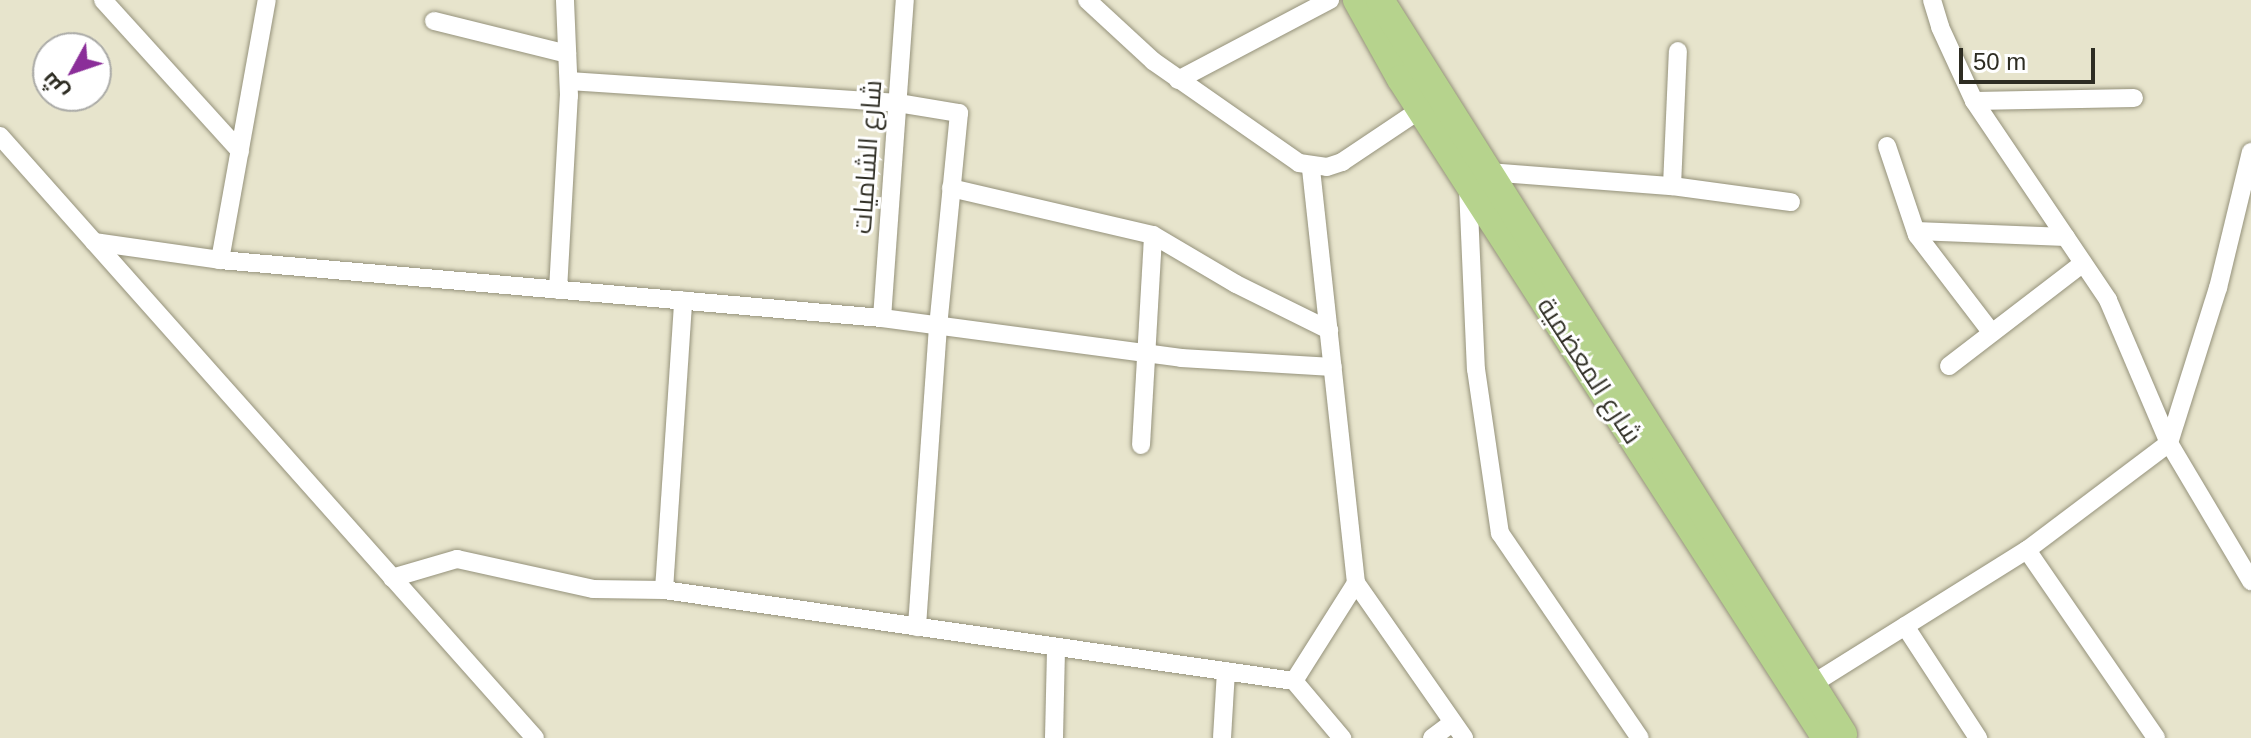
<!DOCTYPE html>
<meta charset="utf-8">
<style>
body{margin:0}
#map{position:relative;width:2251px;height:738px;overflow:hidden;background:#e7e4cc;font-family:Arial,Cairo,sans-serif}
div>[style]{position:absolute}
.roads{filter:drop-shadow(0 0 2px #95927b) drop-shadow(0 0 2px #95927b)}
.minor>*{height:18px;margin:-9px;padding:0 9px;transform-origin:9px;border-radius:9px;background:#fff}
.primary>*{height:28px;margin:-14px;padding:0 14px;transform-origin:14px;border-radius:14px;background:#b6d38d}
span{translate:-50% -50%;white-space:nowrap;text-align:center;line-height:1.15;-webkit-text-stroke:6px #fff;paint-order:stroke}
.street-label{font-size:26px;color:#2e2d23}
.north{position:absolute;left:32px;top:32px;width:80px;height:80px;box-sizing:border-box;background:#fff;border:2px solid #ababa7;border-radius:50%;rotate:230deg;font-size:22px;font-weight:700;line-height:32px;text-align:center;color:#2e2d23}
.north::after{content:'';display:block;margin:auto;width:28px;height:36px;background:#8b2e99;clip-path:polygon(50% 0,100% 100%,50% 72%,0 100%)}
.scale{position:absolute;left:1959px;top:48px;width:136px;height:36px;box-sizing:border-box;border:4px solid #2e2d23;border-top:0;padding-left:10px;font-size:24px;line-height:28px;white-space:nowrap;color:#2e2d23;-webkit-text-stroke:6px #fff;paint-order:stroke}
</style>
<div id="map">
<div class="roads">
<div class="minor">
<div style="left:103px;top:0;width:204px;rotate:47.8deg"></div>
<div style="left:1087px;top:0;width:90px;rotate:42.7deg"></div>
<div style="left:1153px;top:61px;width:178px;rotate:34.9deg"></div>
<div style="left:1299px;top:163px;width:28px;rotate:8deg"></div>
<div style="left:1327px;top:167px;width:16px;rotate:-18deg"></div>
<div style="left:1342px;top:162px;width:102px;rotate:-33.8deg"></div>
<div style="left:1932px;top:0;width:28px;rotate:73deg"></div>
<div style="left:1940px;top:27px;width:81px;rotate:65.3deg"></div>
<div style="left:1974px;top:101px;width:240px;rotate:56deg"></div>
<div style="left:2108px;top:300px;width:155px;rotate:66.9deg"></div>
<div style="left:2169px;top:443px;width:161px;rotate:59.3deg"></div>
<div style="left:434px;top:21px;width:137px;rotate:13.9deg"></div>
<div style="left:1178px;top:80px;width:172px;rotate:-27.8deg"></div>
<div style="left:569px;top:81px;width:330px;rotate:3.8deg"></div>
<div style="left:898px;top:103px;width:62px;rotate:9.3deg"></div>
<div style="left:959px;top:113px;width:214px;rotate:95.6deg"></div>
<div style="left:938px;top:326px;width:302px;rotate:94deg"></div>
<div style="left:1974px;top:101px;width:160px;rotate:-1.1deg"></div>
<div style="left:0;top:136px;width:805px;rotate:48.37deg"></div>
<div style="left:1887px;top:146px;width:94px;rotate:71.4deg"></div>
<div style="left:1917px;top:235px;width:123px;rotate:52.6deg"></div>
<div style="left:1488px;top:172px;width:185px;rotate:4.4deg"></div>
<div style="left:1672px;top:186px;width:120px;rotate:7.7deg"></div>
<div style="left:1672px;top:186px;width:135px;rotate:-87.5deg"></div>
<div style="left:951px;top:188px;width:207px;rotate:13.1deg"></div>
<div style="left:1153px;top:235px;width:96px;rotate:30.6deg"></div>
<div style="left:1236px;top:284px;width:104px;rotate:26.3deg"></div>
<div style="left:1468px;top:188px;width:181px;rotate:87.5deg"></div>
<div style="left:1476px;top:369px;width:166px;rotate:81.7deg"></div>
<div style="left:1500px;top:533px;width:248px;rotate:55.7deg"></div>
<div style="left:1916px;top:231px;width:150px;rotate:2.3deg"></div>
<div style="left:94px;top:242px;width:127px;rotate:8.1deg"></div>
<div style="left:220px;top:260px;width:665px;rotate:5.01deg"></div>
<div style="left:882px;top:318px;width:302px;rotate:7.6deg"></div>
<div style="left:1181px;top:358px;width:152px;rotate:3.4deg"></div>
<div style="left:220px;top:260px;width:264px;rotate:-79.8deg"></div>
<div style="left:558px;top:290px;width:194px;rotate:-86.8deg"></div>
<div style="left:569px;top:96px;width:96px;rotate:-92.4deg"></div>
<div style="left:882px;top:318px;width:319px;rotate:-85.9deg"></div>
<div style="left:1949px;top:366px;width:169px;rotate:-37.5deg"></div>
<div style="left:1141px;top:445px;width:210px;rotate:-86.7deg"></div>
<div style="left:2027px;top:550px;width:228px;rotate:55.5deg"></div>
<div style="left:392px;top:578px;width:68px;rotate:-16.3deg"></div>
<div style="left:457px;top:559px;width:139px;rotate:12.4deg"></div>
<div style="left:593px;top:589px;width:71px;rotate:0.8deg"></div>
<div style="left:664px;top:590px;width:637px;rotate:8.22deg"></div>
<div style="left:1294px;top:681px;width:75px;rotate:49.9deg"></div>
<div style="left:1356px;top:583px;width:189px;rotate:55.1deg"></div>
<div style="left:664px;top:590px;width:290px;rotate:-86.2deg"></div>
<div style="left:1905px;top:626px;width:134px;rotate:56.9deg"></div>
<div style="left:1294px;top:681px;width:116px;rotate:-57.7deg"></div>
<div style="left:1356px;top:583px;width:418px;rotate:-96.2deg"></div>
<div style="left:1814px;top:683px;width:251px;rotate:-32deg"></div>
<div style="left:2027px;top:550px;width:178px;rotate:-37deg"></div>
<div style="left:2169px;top:443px;width:163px;rotate:-72.5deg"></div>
<div style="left:2218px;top:288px;width:140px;rotate:-76.4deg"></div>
<div style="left:1054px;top:738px;width:91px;rotate:-88.7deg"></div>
<div style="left:1222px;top:738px;width:67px;rotate:-86.6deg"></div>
<div style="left:1432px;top:738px;width:26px;rotate:-37deg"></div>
</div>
<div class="primary">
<div style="left:1357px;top:0;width:90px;rotate:60.9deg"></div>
<div style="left:1401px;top:79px;width:784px;rotate:57.18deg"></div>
<div style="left:1380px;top:0;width:868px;rotate:57.76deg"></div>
</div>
</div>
<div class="street-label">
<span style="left:868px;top:157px;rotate:-86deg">شارع الشاميات</span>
<span style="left:1589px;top:371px;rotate:57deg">شارع المعضمية</span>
</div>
<div class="north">ش</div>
<div class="scale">50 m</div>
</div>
